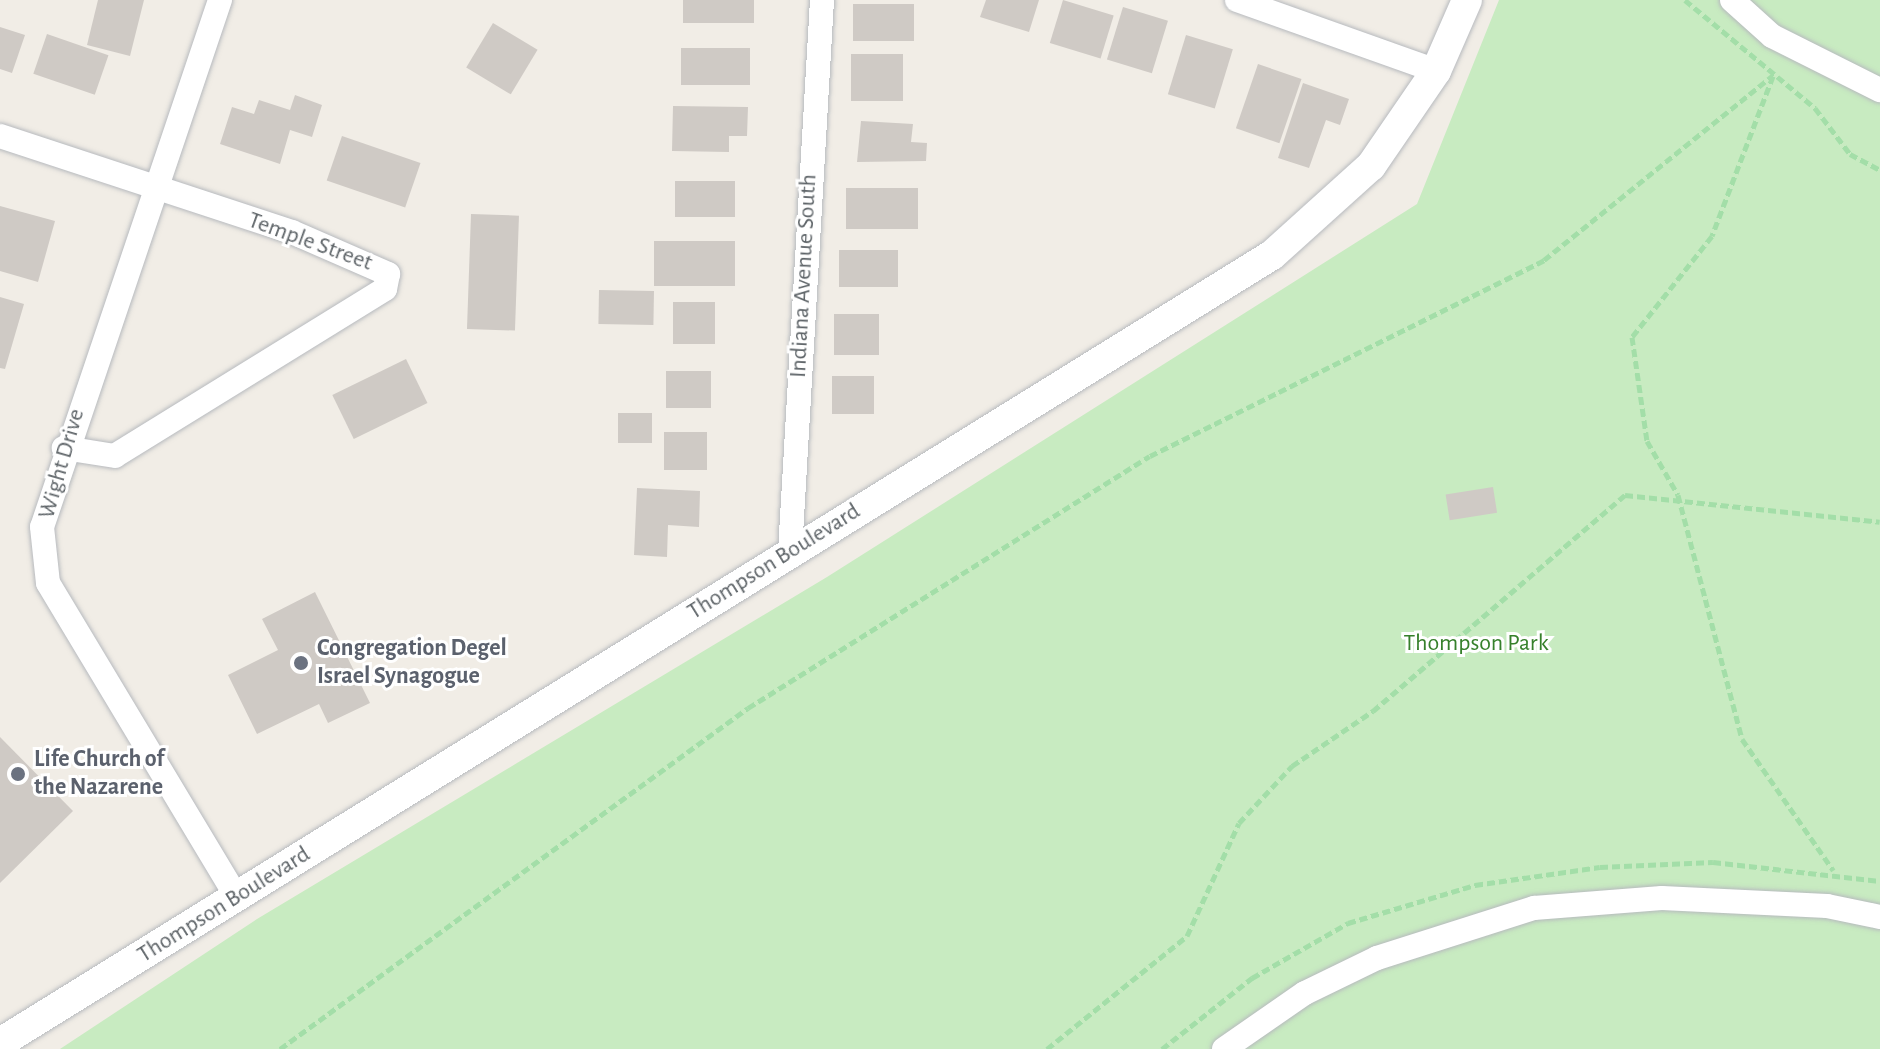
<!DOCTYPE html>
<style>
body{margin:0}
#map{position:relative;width:1880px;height:1049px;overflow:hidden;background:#f1ede6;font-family:"Alegreya Sans",sans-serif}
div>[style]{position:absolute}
.green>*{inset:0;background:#c8ebc1}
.building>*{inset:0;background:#cfcac5;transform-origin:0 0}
.path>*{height:5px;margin-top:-2.5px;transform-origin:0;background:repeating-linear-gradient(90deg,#a3dea8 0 8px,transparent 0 12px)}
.roads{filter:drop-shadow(0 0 2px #b7babe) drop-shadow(0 0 2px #b7babe)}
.minor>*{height:24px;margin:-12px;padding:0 12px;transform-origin:12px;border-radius:12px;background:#fff}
.tertiary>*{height:30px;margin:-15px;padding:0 15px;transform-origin:15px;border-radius:15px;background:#fff}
.dots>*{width:22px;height:22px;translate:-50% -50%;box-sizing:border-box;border:4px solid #fff;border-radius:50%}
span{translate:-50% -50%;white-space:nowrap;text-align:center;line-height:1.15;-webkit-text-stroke:6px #fff;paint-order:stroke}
.street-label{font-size:24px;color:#5e6468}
.park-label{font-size:24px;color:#36802b}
.worship-label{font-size:24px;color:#5b616d;font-weight:700}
.left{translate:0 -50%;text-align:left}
</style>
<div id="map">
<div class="green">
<div style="clip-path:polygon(1499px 0,1880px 0,1880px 1049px,60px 1049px,257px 919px,827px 577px,1417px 204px)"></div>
</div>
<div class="building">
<div style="clip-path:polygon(98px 0,144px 0,130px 56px,87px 45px)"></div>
<div style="left:683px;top:0;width:71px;height:23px"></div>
<div style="clip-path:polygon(986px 0,1039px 0,1029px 32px,980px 17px)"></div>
<div style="left:1063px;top:0;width:53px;height:45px;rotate:17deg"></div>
<div style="left:853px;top:4px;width:61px;height:37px"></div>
<div style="left:1123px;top:7px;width:47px;height:55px;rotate:17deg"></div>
<div style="left:493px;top:23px;width:52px;height:52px;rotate:31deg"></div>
<div style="clip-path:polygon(0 27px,25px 35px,12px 73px,0 69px)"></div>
<div style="left:47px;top:34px;width:65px;height:42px;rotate:19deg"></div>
<div style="left:1186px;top:35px;width:49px;height:62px;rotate:17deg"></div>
<div style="left:681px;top:48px;width:69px;height:37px"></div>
<div style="left:851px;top:54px;width:52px;height:47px"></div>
<div style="left:1258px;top:64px;width:46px;height:68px;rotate:19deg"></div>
<div style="clip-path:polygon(1303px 83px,1349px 99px,1340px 125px,1326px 120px,1309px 168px,1278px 158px)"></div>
<div style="clip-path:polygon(295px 95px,322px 105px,312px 137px,290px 130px,280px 164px,220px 144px,232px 107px,254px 114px,259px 100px,290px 110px)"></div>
<div style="clip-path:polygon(673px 106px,748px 107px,747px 136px,729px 136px,729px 152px,672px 151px)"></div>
<div style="clip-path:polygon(861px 121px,913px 124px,911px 142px,927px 143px,926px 161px,857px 162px)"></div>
<div style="left:342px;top:136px;width:83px;height:47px;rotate:19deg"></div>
<div style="left:675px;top:181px;width:60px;height:36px"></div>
<div style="left:846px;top:188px;width:72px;height:41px"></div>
<div style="clip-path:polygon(0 206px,55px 221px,38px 282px,0 271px)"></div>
<div style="left:471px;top:214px;width:48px;height:115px;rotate:2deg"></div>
<div style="left:654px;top:241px;width:81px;height:45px"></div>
<div style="left:839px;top:250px;width:59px;height:37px"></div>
<div style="left:599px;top:290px;width:55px;height:34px;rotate:1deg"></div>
<div style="clip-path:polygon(0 297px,24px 304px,5px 369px,0 368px)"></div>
<div style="left:673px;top:302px;width:42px;height:42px"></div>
<div style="left:834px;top:314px;width:45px;height:41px"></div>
<div style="left:406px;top:359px;width:49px;height:82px;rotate:64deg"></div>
<div style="left:666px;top:371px;width:45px;height:37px"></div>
<div style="left:832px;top:376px;width:42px;height:38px"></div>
<div style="left:618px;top:413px;width:34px;height:30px"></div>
<div style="left:664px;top:432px;width:43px;height:38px"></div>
<div style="left:1493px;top:487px;width:26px;height:48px;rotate:81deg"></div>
<div style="clip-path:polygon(637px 488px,700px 491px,699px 527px,668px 525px,667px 557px,634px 555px)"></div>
<div style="clip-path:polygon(315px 592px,370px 703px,328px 723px,319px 704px,257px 734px,228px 675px,278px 650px,262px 619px)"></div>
<div style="clip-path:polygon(0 737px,73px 811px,0 883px)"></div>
</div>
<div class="path">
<div style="left:1685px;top:0;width:169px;rotate:39.7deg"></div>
<div style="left:1815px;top:108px;width:58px;rotate:52.7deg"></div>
<div style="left:1850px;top:154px;width:34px;rotate:28deg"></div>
<div style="left:1773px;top:76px;width:171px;rotate:110.9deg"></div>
<div style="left:1712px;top:236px;width:129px;rotate:128.4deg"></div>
<div style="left:1632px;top:337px;width:105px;rotate:81.8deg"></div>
<div style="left:1647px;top:441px;width:62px;rotate:60.1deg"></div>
<div style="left:1678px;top:495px;width:252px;rotate:75.3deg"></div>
<div style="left:1742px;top:739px;width:160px;rotate:55.2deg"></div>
<div style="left:280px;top:1049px;width:579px;rotate:-36.08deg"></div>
<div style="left:748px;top:708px;width:474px;rotate:-32.1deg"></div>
<div style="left:1150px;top:456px;width:440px;rotate:-26.4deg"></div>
<div style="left:1544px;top:260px;width:294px;rotate:-38.9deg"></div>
<div style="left:1047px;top:1049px;width:180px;rotate:-38.9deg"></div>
<div style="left:1187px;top:936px;width:124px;rotate:-65.3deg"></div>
<div style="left:1239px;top:823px;width:78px;rotate:-47.1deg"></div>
<div style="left:1292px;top:766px;width:98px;rotate:-34.2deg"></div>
<div style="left:1373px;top:711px;width:332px;rotate:-40.6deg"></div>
<div style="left:1625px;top:495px;width:256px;rotate:6deg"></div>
<div style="left:1162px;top:1049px;width:115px;rotate:-38.3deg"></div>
<div style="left:1252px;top:978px;width:111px;rotate:-29.8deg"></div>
<div style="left:1348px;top:923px;width:133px;rotate:-16.7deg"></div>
<div style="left:1475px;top:885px;width:126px;rotate:-8.2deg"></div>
<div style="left:1600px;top:867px;width:113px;rotate:-2.5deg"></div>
<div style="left:1713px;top:862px;width:168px;rotate:6.5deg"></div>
</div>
<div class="roads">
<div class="minor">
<div style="left:220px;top:0;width:556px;rotate:108.66deg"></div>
<div style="left:42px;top:527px;width:56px;rotate:83.9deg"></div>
<div style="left:48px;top:583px;width:367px;rotate:59deg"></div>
<div style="left:1237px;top:0;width:211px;rotate:19.6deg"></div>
<div style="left:1732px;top:0;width:54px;rotate:42deg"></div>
<div style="left:1772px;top:36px;width:121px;rotate:26.6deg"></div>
<div style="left:0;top:136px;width:307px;rotate:18.2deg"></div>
<div style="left:292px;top:232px;width:105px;rotate:23.6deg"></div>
<div style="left:388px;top:274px;width:15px;rotate:101deg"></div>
<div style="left:385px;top:289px;width:317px;rotate:148.3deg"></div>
<div style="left:115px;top:456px;width:52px;rotate:-171.1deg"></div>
<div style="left:790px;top:552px;width:553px;rotate:-86.68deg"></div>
<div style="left:1224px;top:1049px;width:98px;rotate:-34.7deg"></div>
<div style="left:1305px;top:993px;width:80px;rotate:-25.9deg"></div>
<div style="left:1377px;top:958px;width:165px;rotate:-17.7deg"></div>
<div style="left:1534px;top:908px;width:128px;rotate:-4.5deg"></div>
<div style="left:1662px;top:898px;width:165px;rotate:2.8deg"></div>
<div style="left:1827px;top:906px;width:54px;rotate:11.7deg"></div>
</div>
<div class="tertiary">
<div style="left:0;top:1043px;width:1496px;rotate:-31.78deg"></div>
<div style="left:1272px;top:255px;width:133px;rotate:-42deg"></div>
<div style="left:1371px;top:166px;width:115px;rotate:-55.6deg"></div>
<div style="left:1436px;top:71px;width:77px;rotate:-66.4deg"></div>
</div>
</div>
<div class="dots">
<div style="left:301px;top:663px;background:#6b7280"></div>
<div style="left:18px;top:774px;background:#6b7280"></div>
</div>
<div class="street-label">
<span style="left:310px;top:242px;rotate:20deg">Temple Street</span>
<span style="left:804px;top:276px;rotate:-87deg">Indiana Avenue South</span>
<span style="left:62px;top:464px;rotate:-74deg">Wight Drive</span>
<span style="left:774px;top:562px;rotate:-32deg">Thompson Boulevard</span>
<span style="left:224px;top:905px;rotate:-32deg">Thompson Boulevard</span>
</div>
<div class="park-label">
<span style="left:1476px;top:644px">Thompson Park</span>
</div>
<div class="worship-label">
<span class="left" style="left:317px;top:663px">Congregation Degel<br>Israel Synagogue</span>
<span class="left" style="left:34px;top:774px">Life Church of<br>the Nazarene</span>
</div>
</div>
